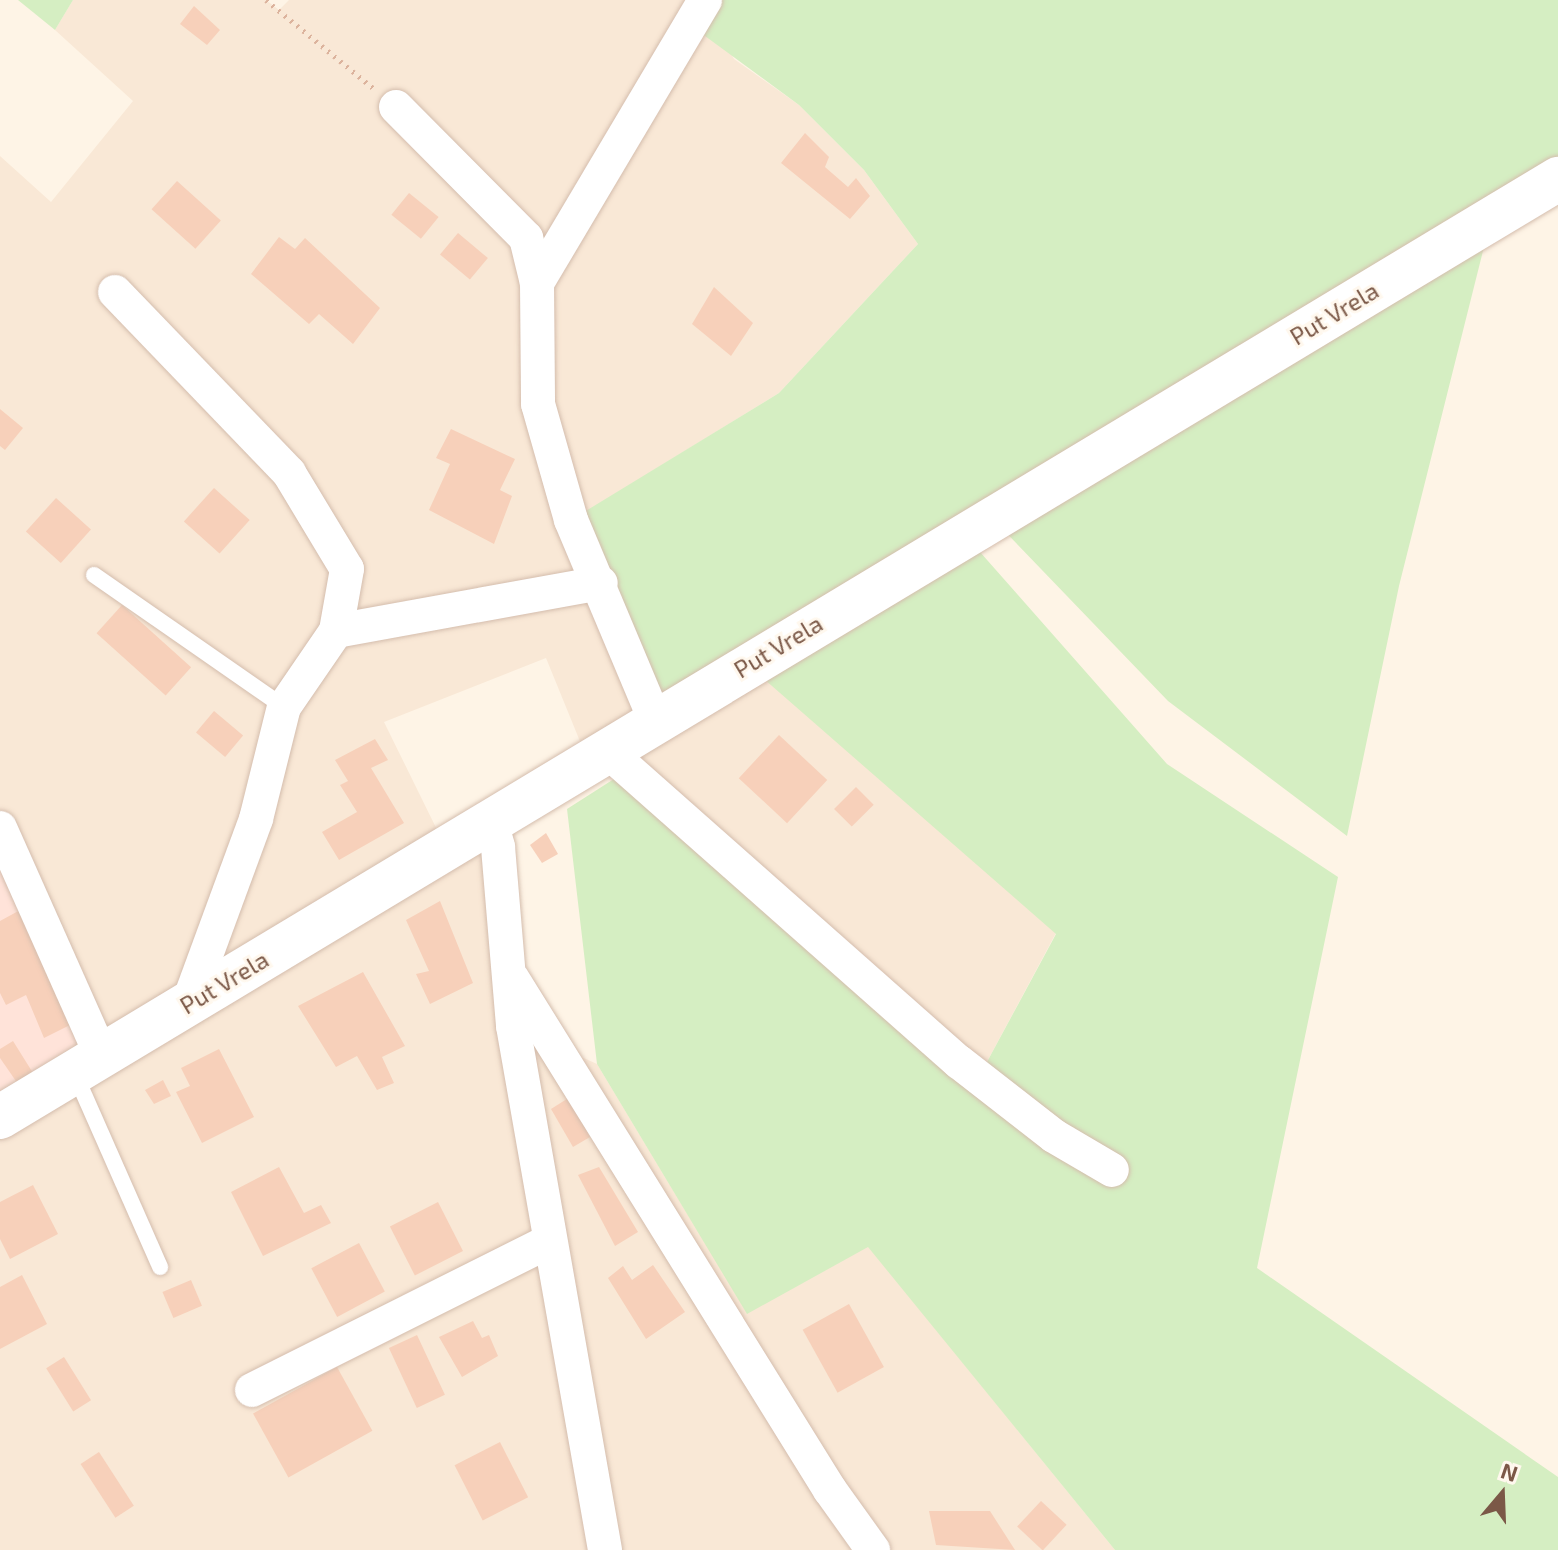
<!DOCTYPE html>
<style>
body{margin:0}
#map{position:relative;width:1558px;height:1550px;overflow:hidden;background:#fef4e6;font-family:"Exo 2",sans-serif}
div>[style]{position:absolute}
.residential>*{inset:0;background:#f9e8d6}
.commercial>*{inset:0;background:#ffe3d9}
.green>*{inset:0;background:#d5eec2}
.building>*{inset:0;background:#f7d0ba;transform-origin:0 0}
.path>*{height:5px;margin-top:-2.5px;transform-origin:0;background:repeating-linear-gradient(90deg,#dcb39d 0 2px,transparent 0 8px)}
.roads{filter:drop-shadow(0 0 2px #d4bdad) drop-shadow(0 0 2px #d4bdad)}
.service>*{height:16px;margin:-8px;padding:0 8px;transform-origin:8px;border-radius:8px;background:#fff}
.minor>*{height:34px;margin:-17px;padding:0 17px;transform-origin:17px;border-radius:17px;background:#fff}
.secondary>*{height:44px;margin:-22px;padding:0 22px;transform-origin:22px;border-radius:22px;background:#fff}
span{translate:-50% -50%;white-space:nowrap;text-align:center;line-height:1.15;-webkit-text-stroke:6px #fff8ee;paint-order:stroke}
.street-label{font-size:24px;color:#7b5847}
.north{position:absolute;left:1462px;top:1454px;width:80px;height:80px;-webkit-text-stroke:6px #fff8ee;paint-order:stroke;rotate:19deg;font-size:22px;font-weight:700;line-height:32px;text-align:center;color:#7b5847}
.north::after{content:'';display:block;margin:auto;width:28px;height:36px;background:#7b5847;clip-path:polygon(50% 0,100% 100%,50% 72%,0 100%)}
</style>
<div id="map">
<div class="residential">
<div style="clip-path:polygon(73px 0,266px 0,279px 10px,289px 0,701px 0,734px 59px,799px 105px,864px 170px,918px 244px,779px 393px,571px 521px,748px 664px,1056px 933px,974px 1086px,606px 751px,588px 761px,546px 658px,384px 722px,446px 848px,491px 822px,513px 1026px,597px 1064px,747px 1313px,868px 1246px,1115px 1550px,0 1550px,0 156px,51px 202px,133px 101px,55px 30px)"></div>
</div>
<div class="commercial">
<div style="clip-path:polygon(0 828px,101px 1055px,0 1117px)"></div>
</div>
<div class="green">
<div style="clip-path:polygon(18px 0,73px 0,55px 30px)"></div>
<div style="clip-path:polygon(701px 0,1558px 0,1558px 179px,1491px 219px,1399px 586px,1347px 836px,1168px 701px,992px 518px,965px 535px,1167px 764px,1338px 877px,1257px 1268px,1558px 1477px,1558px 1550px,1115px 1550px,868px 1247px,747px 1314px,597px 1064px,567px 809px,642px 761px,974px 1086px,1056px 934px,748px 665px,655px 720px,571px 520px,779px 393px,918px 244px,864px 170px,799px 105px,690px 25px)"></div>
</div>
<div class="building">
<div style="clip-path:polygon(194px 6px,220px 30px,207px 45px,180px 24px)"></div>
<div style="clip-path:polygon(805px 133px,829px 157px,825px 167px,848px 187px,856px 178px,870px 196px,850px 219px,781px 163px)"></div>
<div style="left:177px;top:181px;width:59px;height:38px;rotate:42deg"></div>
<div style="left:409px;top:193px;width:38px;height:28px;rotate:39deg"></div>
<div style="left:458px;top:233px;width:39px;height:28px;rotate:40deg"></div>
<div style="clip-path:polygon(279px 237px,295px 249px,305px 238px,380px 308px,353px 344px,319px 314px,309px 324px,251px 274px)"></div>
<div style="clip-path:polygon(714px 287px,753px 323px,731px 356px,692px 324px)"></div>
<div style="clip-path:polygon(0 409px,23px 428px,5px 450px,0 446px)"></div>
<div style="clip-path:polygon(451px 429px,515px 459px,500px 490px,512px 496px,494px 544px,429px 510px,450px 464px,436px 458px)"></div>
<div style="left:214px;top:488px;width:48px;height:45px;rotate:42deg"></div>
<div style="left:56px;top:498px;width:47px;height:45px;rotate:42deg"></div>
<div style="left:122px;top:605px;width:93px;height:38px;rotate:42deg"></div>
<div style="left:214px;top:711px;width:38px;height:28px;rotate:40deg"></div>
<div style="left:779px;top:735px;width:66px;height:59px;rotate:43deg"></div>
<div style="clip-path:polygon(375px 739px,388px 760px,371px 768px,404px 823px,339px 860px,322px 832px,357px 812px,340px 785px,348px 781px,335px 760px)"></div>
<div style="left:856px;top:787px;width:25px;height:31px;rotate:45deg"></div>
<div style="clip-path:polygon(546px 833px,558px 854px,542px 863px,530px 845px)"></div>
<div style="clip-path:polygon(440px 901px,473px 983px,430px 1004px,416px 974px,429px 971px,406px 920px)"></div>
<div style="clip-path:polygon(22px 909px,74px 1023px,44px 1038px,26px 995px,6px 1005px,0 993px,0 921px)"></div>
<div style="clip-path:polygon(363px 972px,405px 1046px,382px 1057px,394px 1083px,377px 1090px,357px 1056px,336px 1067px,298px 1006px)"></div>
<div style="clip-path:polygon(13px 1041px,33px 1073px,18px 1084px,0 1058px,0 1049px)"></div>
<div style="clip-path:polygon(219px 1049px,254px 1117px,202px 1143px,176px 1092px,190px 1086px,181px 1068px)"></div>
<div style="clip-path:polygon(163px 1080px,171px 1096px,154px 1104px,145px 1090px)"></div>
<div style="clip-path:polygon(570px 1097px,590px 1137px,573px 1147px,551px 1109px)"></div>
<div style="clip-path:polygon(279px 1167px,304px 1213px,321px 1205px,331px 1223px,263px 1256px,231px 1192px)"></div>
<div style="clip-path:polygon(599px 1167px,638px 1232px,615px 1246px,578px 1175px)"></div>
<div style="clip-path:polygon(33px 1185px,58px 1234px,10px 1259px,0 1239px,0 1202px)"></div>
<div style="left:438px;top:1202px;width:55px;height:54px;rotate:63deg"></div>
<div style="left:359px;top:1243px;width:55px;height:54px;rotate:62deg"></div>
<div style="clip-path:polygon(653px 1265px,685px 1312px,646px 1339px,608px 1278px,623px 1266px,632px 1280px)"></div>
<div style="clip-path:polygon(22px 1275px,47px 1324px,0 1349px,0 1287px)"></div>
<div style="left:191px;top:1280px;width:28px;height:31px;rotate:67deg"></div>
<div style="left:849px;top:1304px;width:72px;height:53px;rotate:61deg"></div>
<div style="clip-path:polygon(473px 1321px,482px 1338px,489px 1335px,498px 1356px,462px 1377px,439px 1337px)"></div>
<div style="left:417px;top:1335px;width:66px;height:31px;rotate:65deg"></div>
<div style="left:64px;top:1357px;width:51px;height:21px;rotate:58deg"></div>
<div style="left:337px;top:1367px;width:73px;height:96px;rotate:61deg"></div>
<div style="left:500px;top:1442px;width:62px;height:51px;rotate:63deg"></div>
<div style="left:99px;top:1452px;width:64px;height:22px;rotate:57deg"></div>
<div style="left:1041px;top:1501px;width:35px;height:35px;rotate:43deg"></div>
<div style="clip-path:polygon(929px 1511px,990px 1511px,1015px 1550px,936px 1545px)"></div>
</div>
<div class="path">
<div style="left:266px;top:0;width:139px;rotate:39.4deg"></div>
</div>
<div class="roads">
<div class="service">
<div style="left:94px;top:575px;width:231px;rotate:34.8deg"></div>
<div style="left:75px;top:1074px;width:211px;rotate:66.2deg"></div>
</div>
<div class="minor">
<div style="left:396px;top:107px;width:185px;rotate:45.2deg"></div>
<div style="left:526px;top:238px;width:46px;rotate:76.3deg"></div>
<div style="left:537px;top:283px;width:121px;rotate:89.5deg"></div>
<div style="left:538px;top:404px;width:121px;rotate:74.1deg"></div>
<div style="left:571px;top:520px;width:217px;rotate:67.2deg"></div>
<div style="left:537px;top:283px;width:329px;rotate:-59.3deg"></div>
<div style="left:115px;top:292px;width:251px;rotate:46.1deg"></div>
<div style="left:289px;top:473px;width:112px;rotate:58.9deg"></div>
<div style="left:347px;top:569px;width:63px;rotate:100.1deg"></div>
<div style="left:606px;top:750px;width:471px;rotate:41.5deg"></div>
<div style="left:959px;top:1062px;width:120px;rotate:37.9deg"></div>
<div style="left:1054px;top:1136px;width:67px;rotate:30.4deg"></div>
<div style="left:491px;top:822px;width:26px;rotate:74deg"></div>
<div style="left:498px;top:847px;width:180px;rotate:85.2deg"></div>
<div style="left:513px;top:1026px;width:532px;rotate:80.04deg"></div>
<div style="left:0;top:828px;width:248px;rotate:66deg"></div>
<div style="left:512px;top:978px;width:603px;rotate:58.16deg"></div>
<div style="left:830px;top:1490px;width:74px;rotate:54.4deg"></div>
<div style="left:188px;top:1004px;width:197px;rotate:-69.8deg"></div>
<div style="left:256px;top:819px;width:115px;rotate:-76deg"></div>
<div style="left:284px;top:707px;width:92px;rotate:-55.6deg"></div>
<div style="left:336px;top:631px;width:269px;rotate:-10.3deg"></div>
<div style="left:252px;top:1390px;width:331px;rotate:-26.6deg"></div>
</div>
<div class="secondary">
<div style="left:0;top:1117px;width:1819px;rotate:-31.05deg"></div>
</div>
</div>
<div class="street-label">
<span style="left:1334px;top:313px;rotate:-31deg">Put Vrela</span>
<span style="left:778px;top:646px;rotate:-31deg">Put Vrela</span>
<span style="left:224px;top:982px;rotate:-31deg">Put Vrela</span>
</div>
<div class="north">N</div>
</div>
